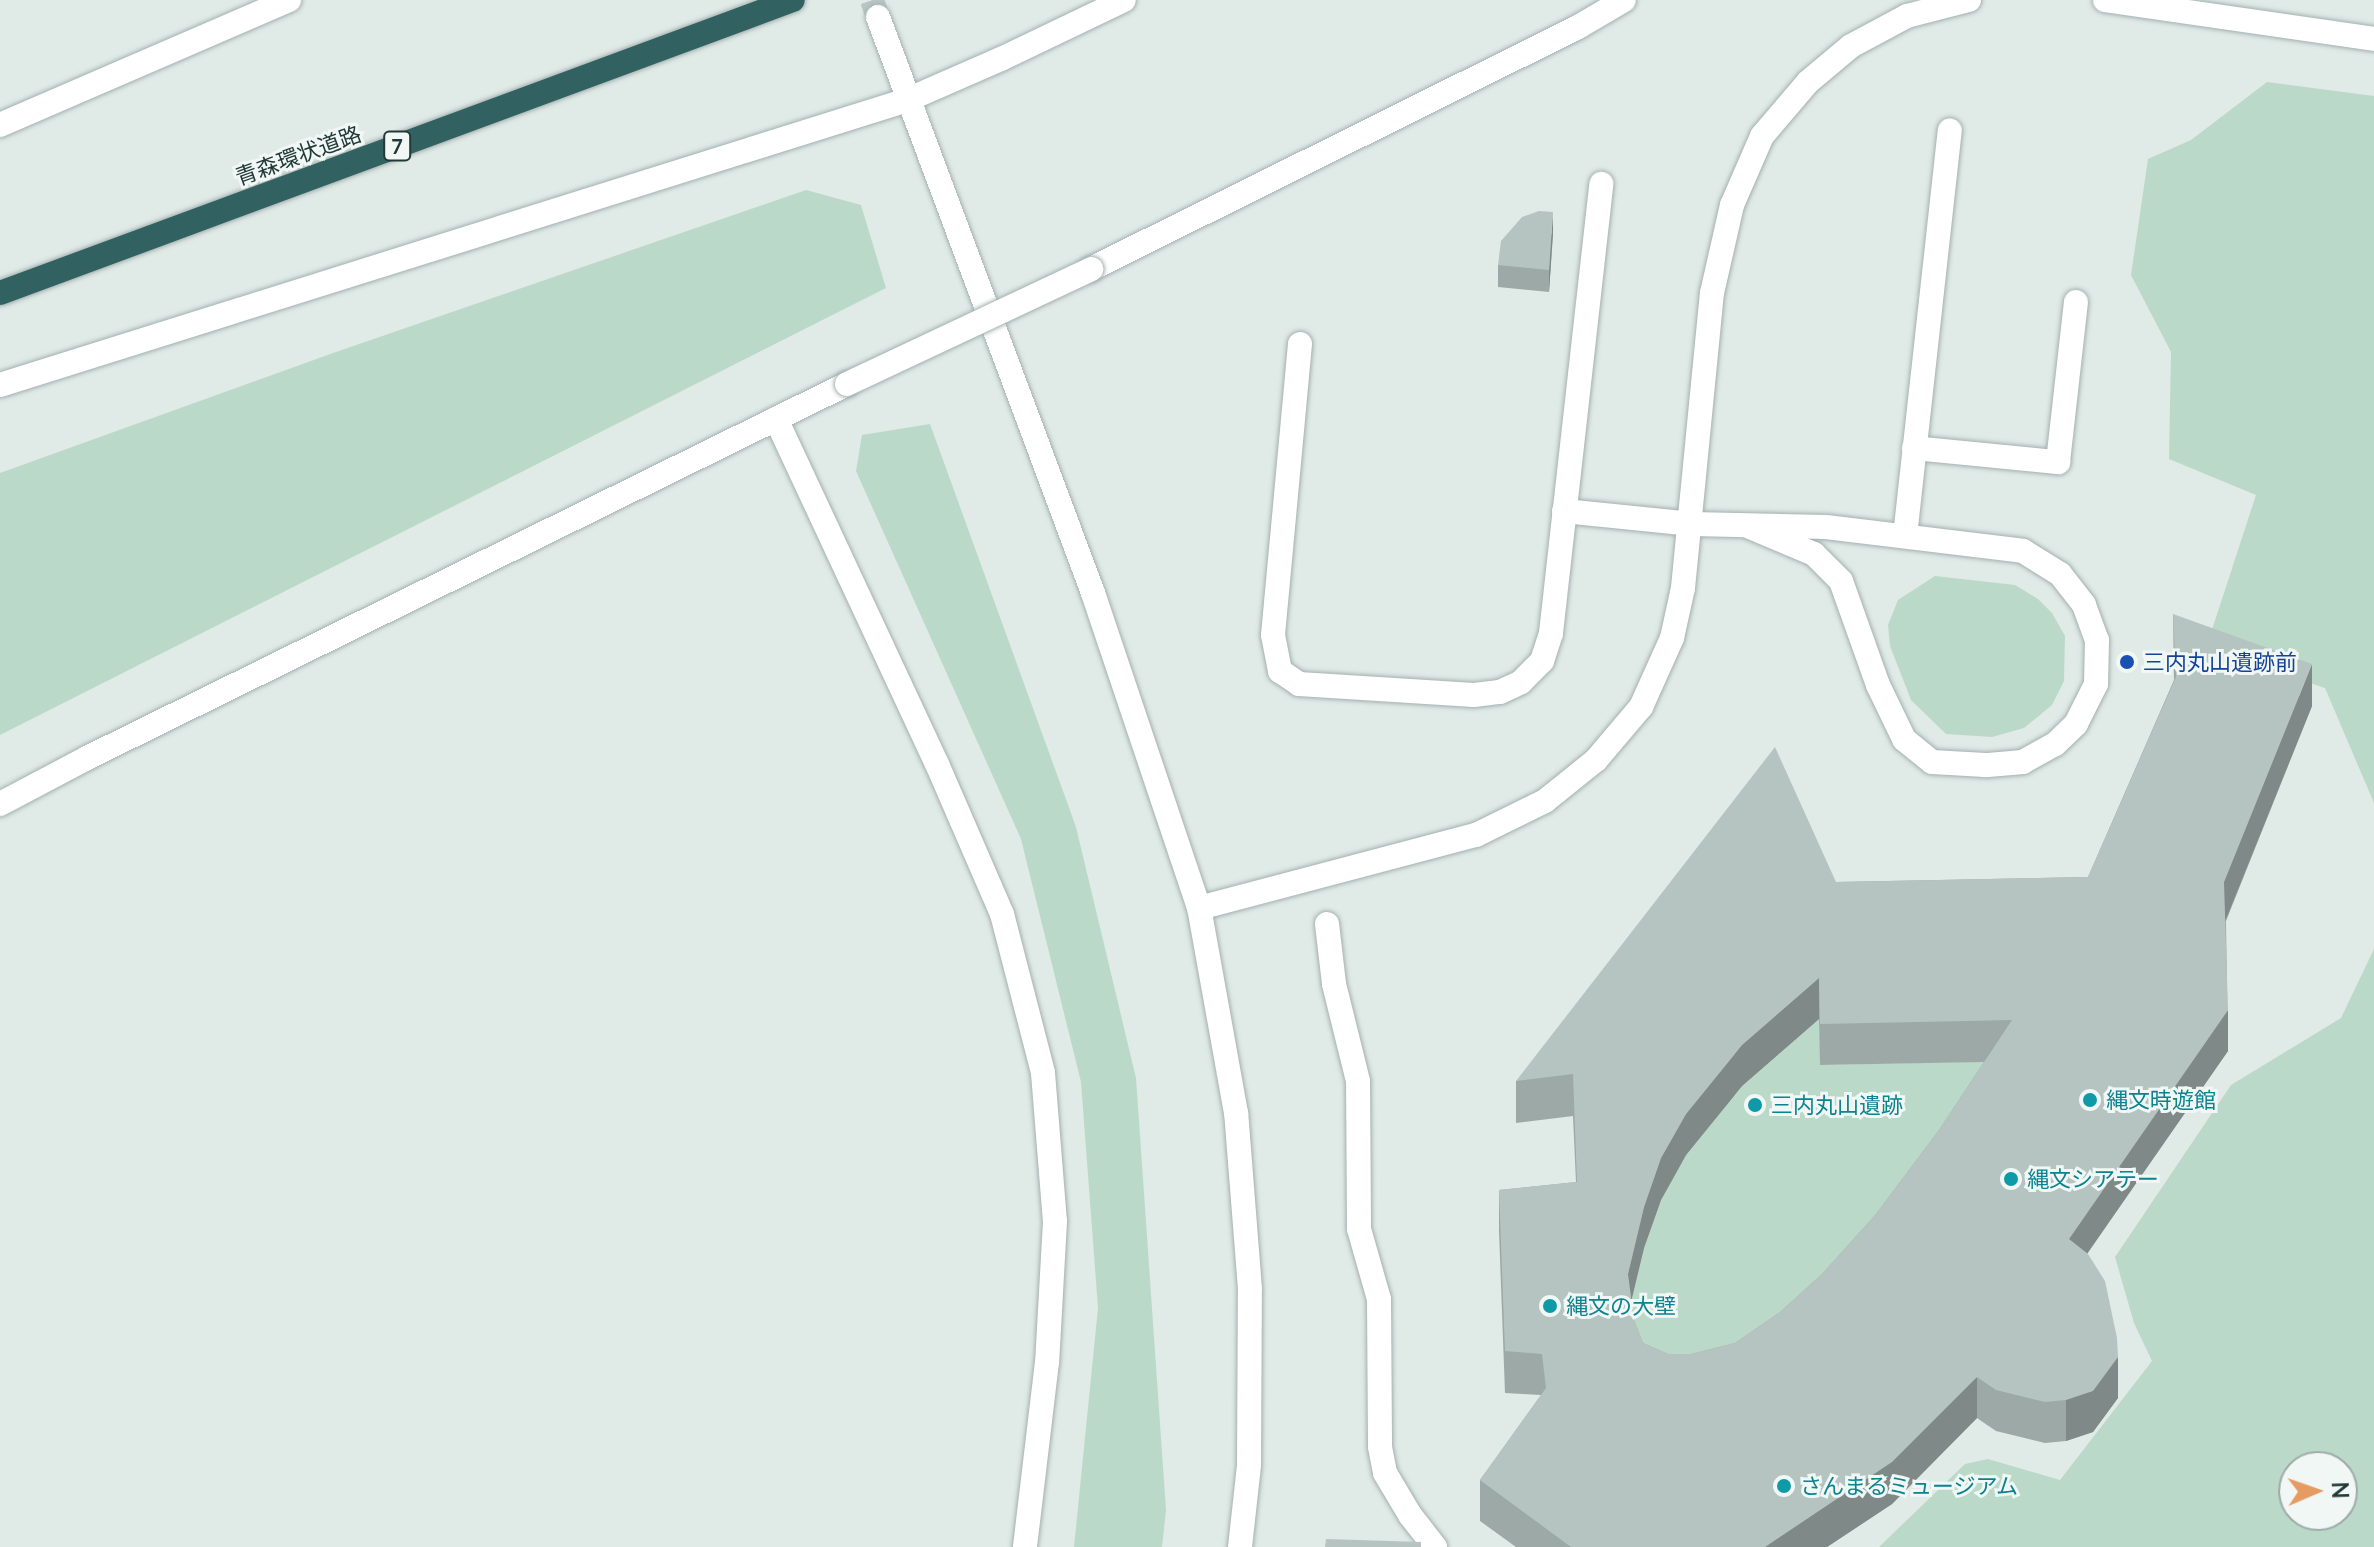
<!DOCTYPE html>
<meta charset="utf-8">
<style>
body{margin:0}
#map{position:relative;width:2374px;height:1547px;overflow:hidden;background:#e0eae7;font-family:Lato,"Noto Sans JP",sans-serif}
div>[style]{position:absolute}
.green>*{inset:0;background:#bbd9c9}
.minor-tunnel>*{height:24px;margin-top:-12px;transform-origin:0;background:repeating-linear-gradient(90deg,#bac7c4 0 24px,transparent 0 36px)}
.roads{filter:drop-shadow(0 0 2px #a3b1af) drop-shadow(0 0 2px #a3b1af)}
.minor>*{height:24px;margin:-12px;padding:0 12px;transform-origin:12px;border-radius:12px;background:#fff}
.highway>*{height:24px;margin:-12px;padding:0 12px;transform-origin:12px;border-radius:12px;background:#316261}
.bridges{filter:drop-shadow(0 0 2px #a3b1af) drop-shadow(0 0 2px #a3b1af)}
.minor-bridge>*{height:24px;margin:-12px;padding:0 12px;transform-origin:12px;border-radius:12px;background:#fff}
.wall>*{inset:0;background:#9da9a6}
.shaded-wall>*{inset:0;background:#7f8987}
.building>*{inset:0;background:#b6c4c1}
.dots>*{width:22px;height:22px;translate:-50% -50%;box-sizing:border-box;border:4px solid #f0f7f5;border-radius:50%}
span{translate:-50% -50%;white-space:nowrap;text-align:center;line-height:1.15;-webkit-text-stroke:6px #f0f7f5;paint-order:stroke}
.shield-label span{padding:2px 6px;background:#f0f7f5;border:2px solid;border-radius:6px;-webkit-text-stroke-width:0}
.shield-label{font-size:20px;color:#223937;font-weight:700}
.street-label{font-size:22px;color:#223937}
.transit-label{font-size:22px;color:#164399}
.left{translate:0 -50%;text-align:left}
.culture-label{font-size:22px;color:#0d838f}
.north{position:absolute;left:2278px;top:1451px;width:80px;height:80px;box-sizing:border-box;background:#f0f7f5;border:2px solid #9eaba9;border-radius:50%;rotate:88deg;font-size:22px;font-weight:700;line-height:32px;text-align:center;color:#223937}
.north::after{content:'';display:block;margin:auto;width:28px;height:36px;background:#e69b62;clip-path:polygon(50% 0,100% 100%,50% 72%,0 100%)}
</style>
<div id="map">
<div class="green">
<div style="clip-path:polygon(2267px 82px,2374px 96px,2374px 803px,2325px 688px,2206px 648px,2256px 495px,2169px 459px,2171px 352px,2131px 275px,2148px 159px,2191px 140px)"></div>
<div style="clip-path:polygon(806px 190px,861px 205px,886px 288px,0 735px,0 473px,336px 352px)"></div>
<div style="clip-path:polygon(930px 424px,1076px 827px,1136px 1078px,1166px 1510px,1162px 1547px,1074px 1547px,1098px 1308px,1081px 1082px,1021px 839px,856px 471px,862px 435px)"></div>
<div style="clip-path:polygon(1935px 576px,2015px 585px,2038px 599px,2052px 613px,2065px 636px,2064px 681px,2052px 705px,2024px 728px,1992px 737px,1946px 734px,1911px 700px,1890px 646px,1888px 625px,1898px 600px)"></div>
<div style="clip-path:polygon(evenodd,2374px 949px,2374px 1547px,1879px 1547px,1965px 1464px,1988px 1459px,2060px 1480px,2152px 1361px,2134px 1323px,2115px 1257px,2231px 1085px,2341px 1018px,2374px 949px,2294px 1467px,2342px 1467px,2342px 1515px,2294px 1515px,2294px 1467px)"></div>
<div style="clip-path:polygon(1819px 1019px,1821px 1065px,2012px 1061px,1876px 1255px,1668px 1396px,1628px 1315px,1644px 1248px,1661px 1200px,1685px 1155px,1742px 1086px)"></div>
</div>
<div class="minor-tunnel">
<div style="left:872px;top:0;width:18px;rotate:71deg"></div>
</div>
<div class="roads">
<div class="minor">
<div style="left:2105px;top:0;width:272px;rotate:8.2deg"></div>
<div style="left:878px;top:17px;width:615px;rotate:69.53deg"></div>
<div style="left:1093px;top:593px;width:332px;rotate:71.4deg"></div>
<div style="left:0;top:125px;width:315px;rotate:-23.4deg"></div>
<div style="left:1091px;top:269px;width:544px;rotate:-26.42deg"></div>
<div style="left:1578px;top:27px;width:53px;rotate:-30.4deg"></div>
<div style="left:1300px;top:344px;width:292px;rotate:95.3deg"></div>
<div style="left:1273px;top:635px;width:37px;rotate:79deg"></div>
<div style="left:1280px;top:671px;width:23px;rotate:34deg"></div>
<div style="left:1299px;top:684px;width:175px;rotate:3.6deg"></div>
<div style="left:1474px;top:695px;width:26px;rotate:-7deg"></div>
<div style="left:1500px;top:692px;width:23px;rotate:-25deg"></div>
<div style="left:1521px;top:682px;width:30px;rotate:-45deg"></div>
<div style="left:1542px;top:661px;width:29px;rotate:-72deg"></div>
<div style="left:1551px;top:633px;width:452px;rotate:-83.6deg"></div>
<div style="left:0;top:385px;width:951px;rotate:-17.44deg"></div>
<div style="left:907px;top:100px;width:103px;rotate:-23.6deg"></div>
<div style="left:1001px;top:59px;width:136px;rotate:-25.6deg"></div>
<div style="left:776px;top:419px;width:381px;rotate:65deg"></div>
<div style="left:937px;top:764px;width:163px;rotate:66.6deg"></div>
<div style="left:1002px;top:914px;width:164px;rotate:75.5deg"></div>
<div style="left:1043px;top:1073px;width:148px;rotate:85.4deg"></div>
<div style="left:1055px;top:1221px;width:141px;rotate:93.2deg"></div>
<div style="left:1047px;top:1362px;width:186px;rotate:96.8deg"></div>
<div style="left:1914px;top:448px;width:145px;rotate:5.6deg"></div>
<div style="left:2058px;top:462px;width:161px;rotate:-83.6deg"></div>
<div style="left:1564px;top:511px;width:129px;rotate:5.8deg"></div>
<div style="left:1692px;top:524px;width:134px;rotate:1.3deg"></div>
<div style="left:1826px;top:527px;width:198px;rotate:6.9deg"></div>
<div style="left:2023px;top:551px;width:44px;rotate:31.9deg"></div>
<div style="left:2060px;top:574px;width:39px;rotate:52deg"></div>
<div style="left:2084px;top:605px;width:37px;rotate:70deg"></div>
<div style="left:2097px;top:640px;width:44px;rotate:91.3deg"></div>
<div style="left:2096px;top:684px;width:45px;rotate:116.6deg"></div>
<div style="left:2076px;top:724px;width:29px;rotate:136deg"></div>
<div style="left:2055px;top:744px;width:37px;rotate:151deg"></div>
<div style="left:2023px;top:762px;width:38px;rotate:175deg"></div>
<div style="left:1985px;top:765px;width:53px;rotate:-176.8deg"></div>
<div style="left:1932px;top:762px;width:36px;rotate:-141deg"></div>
<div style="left:1904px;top:739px;width:60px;rotate:-115.7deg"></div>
<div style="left:1878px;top:685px;width:110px;rotate:-109.6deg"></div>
<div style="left:1841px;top:581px;width:38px;rotate:-135deg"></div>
<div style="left:1814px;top:554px;width:69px;rotate:-157.1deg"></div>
<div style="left:1905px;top:536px;width:408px;rotate:-83.7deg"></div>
<div style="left:0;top:804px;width:98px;rotate:-27.9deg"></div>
<div style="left:87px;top:758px;width:847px;rotate:-26.2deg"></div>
<div style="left:1327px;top:924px;width:60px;rotate:83.3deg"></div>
<div style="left:1334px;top:984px;width:100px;rotate:76.1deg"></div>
<div style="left:1358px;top:1081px;width:148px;rotate:89.6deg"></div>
<div style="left:1359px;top:1229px;width:73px;rotate:74.1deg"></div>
<div style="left:1379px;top:1299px;width:148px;rotate:89.6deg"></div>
<div style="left:1380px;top:1447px;width:26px;rotate:79deg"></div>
<div style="left:1385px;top:1473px;width:49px;rotate:59.2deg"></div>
<div style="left:1410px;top:1515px;width:41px;rotate:52deg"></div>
<div style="left:1240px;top:1547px;width:82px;rotate:-83.7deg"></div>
<div style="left:1249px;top:1465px;width:176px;rotate:-89.7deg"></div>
<div style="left:1250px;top:1289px;width:177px;rotate:-94.5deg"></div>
<div style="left:1236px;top:1113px;width:208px;rotate:-100.2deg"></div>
<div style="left:1199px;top:908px;width:286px;rotate:-14.8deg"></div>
<div style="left:1476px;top:835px;width:77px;rotate:-26.2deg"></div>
<div style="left:1545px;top:801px;width:65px;rotate:-38.8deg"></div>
<div style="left:1596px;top:760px;width:70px;rotate:-49.7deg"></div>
<div style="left:1641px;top:707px;width:76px;rotate:-65.8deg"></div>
<div style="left:1672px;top:638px;width:51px;rotate:-77.6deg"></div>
<div style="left:1683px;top:588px;width:296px;rotate:-84.4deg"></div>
<div style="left:1712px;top:293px;width:90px;rotate:-77.2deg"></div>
<div style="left:1732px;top:205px;width:75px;rotate:-66.5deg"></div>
<div style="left:1762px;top:136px;width:71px;rotate:-49.6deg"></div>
<div style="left:1808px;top:82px;width:56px;rotate:-39.9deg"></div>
<div style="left:1851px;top:46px;width:64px;rotate:-28.2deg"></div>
<div style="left:1907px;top:16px;width:64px;rotate:-14.5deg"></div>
</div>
<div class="highway">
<div style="left:0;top:293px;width:845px;rotate:-20.28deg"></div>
</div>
</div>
<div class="bridges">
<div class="minor-bridge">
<div style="left:847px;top:384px;width:270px;rotate:-25.2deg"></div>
</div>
</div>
<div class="wall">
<div style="clip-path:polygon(1553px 233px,1549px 292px,1498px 287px,1498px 265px)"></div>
<div style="clip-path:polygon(evenodd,2173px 614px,2312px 706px,2226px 921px,2228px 1051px,2087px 1253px,2118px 1398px,2093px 1432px,2066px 1441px,2045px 1443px,1996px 1431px,1977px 1418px,1892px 1504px,1827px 1547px,1516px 1547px,1480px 1521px,1480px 1480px,1541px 1395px,1505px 1393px,1499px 1231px,1499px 1190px,1576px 1182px,1573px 1116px,1516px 1123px,1516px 1081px,1836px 882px,2088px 877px,2174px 680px,2173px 614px,1819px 1019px,1820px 1065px,1984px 1062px,1939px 1130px,1876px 1214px,1822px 1274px,1780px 1312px,1735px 1343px,1691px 1354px,1668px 1354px,1643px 1343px,1634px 1320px,1631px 1301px,1644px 1248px,1661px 1200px,1686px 1155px,1742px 1086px,1819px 1019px)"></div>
</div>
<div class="shaded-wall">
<div style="clip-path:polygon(1553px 212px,1553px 233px,1549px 292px,1549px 270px)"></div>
<div style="clip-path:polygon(2312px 664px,2312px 706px,2224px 924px,2224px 882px)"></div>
<div style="clip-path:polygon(1819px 978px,1819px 1019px,1742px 1086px,1686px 1155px,1661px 1200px,1644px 1248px,1628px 1315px,1628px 1274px,1644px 1207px,1661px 1158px,1686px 1114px,1742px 1045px)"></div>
<div style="clip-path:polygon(2228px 1010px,2228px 1051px,2069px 1280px,2069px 1239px)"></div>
<div style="clip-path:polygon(2118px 1357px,2118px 1398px,2093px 1432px,2066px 1441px,2066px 1400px)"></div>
<div style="clip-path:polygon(1977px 1377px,1977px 1418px,1892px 1504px,1827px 1547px,1765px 1547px)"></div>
</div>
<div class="building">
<div style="clip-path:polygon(1539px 211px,1553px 212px,1549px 270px,1498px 265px,1501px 241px,1522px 217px)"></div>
<div style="clip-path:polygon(evenodd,2173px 614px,2312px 664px,2224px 882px,2228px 1010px,2069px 1239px,2088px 1254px,2105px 1281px,2117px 1338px,2118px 1357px,2093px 1391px,2066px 1400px,2045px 1402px,1996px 1390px,1977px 1377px,1892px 1462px,1765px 1547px,1571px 1547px,1480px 1480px,1546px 1388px,1542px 1354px,1505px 1351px,1499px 1190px,1577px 1182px,1573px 1074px,1516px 1081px,1775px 747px,1836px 882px,2088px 877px,2176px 677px,2173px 614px,1819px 978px,1820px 1024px,2012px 1020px,1939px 1130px,1876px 1214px,1822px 1274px,1780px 1312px,1735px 1343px,1691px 1354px,1668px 1354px,1643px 1343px,1634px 1320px,1628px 1274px,1644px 1207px,1661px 1158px,1686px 1114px,1742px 1045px,1819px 978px)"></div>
<div style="clip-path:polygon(1326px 1539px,1421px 1542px,1421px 1547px,1325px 1547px)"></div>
</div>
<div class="dots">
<div style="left:2127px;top:662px;background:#1a4fb4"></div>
<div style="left:2090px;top:1100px;background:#0f9aa8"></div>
<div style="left:1755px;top:1105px;background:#0f9aa8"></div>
<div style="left:2011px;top:1179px;background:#0f9aa8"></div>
<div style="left:1550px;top:1306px;background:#0f9aa8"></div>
<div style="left:1784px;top:1486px;background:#0f9aa8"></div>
</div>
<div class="shield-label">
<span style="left:397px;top:146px">7</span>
</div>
<div class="street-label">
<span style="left:298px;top:155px;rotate:-20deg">青森環状道路</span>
</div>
<div class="transit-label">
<span class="left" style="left:2143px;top:662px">三内丸山遺跡前</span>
</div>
<div class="culture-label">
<span class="left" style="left:2106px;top:1100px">縄文時遊館</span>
<span class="left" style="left:1771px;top:1105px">三内丸山遺跡</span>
<span class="left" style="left:2027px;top:1179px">縄文シアテー</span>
<span class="left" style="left:1566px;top:1306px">縄文の大壁</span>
<span class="left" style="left:1800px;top:1486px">さんまるミュージアム</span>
</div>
<div class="north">N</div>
</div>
